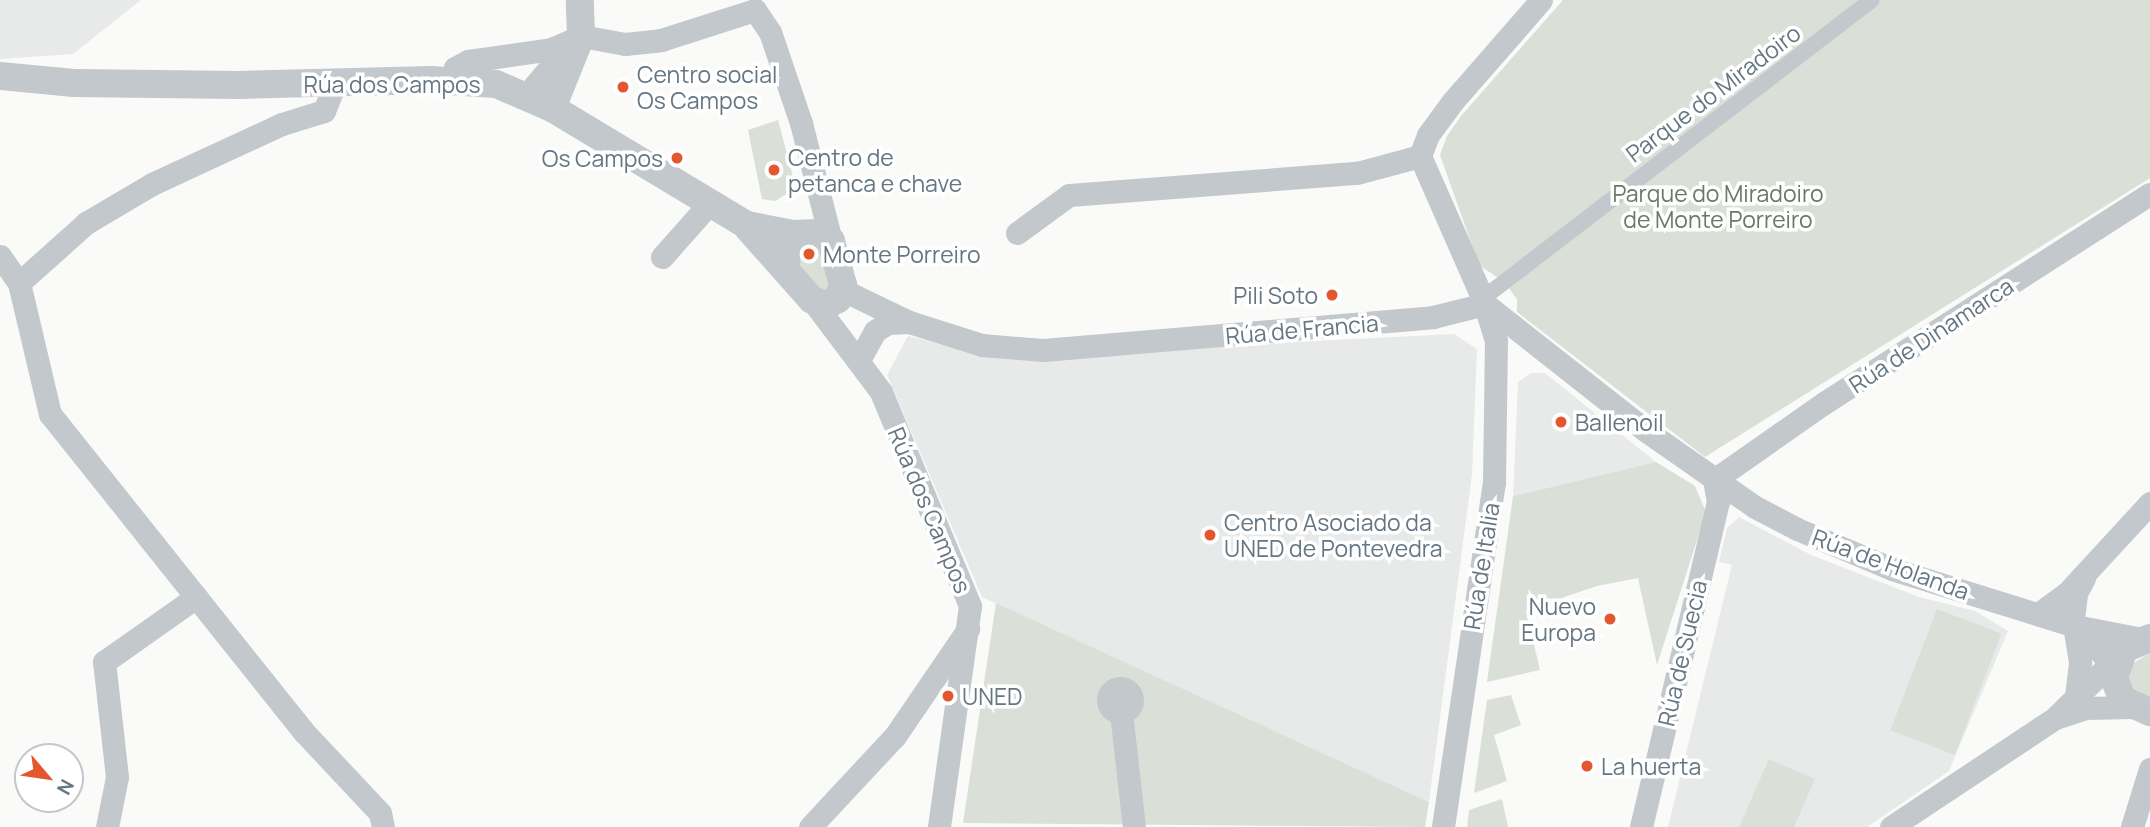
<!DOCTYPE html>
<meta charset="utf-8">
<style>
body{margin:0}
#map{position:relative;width:2150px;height:827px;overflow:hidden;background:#fafaf8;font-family:Manrope,sans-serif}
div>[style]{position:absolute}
.built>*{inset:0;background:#e8e9e9}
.green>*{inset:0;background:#dadfd7;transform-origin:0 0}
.pedestrian>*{height:16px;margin:-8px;padding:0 8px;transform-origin:8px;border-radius:8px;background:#c3c8cc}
.minor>*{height:23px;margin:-11.5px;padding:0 11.5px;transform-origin:11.5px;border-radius:11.5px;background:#c3c8cc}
.minor>.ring{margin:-11.5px;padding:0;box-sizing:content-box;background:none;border:23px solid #c3c8cc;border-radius:50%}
.tertiary>*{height:28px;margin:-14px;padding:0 14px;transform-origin:14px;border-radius:14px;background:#c3c8cc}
.dots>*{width:19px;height:19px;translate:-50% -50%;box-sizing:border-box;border:4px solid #fff;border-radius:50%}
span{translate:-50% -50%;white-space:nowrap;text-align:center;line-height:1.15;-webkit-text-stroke:7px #fff;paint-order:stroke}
.poi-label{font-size:23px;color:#657683}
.left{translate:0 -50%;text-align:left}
.right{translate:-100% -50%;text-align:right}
.street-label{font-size:23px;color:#657683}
.park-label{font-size:23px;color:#687a64}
.north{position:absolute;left:14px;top:743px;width:70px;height:70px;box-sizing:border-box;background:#fff;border:2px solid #c1c8cd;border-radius:50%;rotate:119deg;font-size:19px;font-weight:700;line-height:28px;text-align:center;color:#657683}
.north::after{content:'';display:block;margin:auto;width:24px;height:32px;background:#e4572e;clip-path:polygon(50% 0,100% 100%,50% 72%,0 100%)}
</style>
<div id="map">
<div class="built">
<div style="clip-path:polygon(0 0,141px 0,73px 54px,0 59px)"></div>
<div style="clip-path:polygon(1454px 334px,1477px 349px,1472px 474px,1429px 802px,982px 597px,887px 375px,908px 336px,991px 357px)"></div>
<div style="clip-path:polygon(1531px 373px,1545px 373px,1656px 462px,1513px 496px,1518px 382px)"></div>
<div style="clip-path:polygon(1739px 517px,1811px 555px,1919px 597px,1975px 611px,2008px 631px,1949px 771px,1867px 827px,1668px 827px,1732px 565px,1719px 562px,1727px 528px)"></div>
</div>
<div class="green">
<div style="clip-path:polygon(1563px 0,2150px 0,2150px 178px,1705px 457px,1517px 312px,1517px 299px,1504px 282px,1479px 265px,1440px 155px,1447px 136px,1461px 116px)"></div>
<div style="clip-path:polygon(778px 120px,796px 188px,775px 201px,762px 199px,748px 130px)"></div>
<div style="clip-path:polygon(802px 243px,821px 246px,833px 282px,827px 293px,819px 292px,799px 268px,794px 254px)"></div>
<div style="clip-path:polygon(1656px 462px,1695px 486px,1706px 512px,1657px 665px,1638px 578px,1597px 586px,1526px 610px,1540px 670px,1487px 682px,1513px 496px)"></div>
<div style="clip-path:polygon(996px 603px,1429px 802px,1425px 827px,963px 823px)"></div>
<div style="left:1937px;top:609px;width:69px;height:130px;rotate:21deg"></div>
<div style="clip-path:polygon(2150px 653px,2150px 699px,2135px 692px,2129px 679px,2132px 664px)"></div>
<div style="clip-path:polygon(1511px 695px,1521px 725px,1494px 735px,1507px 781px,1474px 793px,1487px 700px)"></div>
<div style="clip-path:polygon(1769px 759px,1815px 779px,1794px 827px,1739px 827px)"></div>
<div style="clip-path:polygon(1502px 799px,1508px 827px,1467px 827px,1469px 810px)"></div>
</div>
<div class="pedestrian">
<div style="left:1482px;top:299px;width:491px;rotate:-37.5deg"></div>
</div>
<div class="minor">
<div style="left:454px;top:81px;width:13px;rotate:-86deg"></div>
<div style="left:455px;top:68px;width:15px;rotate:-28deg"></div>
<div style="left:468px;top:61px;width:84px;rotate:-8.2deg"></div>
<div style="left:551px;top:49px;width:33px;rotate:-23deg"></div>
<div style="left:581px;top:36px;width:45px;rotate:10.3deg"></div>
<div style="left:625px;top:44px;width:36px;rotate:-6deg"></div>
<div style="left:661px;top:40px;width:99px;rotate:-17.7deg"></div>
<div style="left:755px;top:10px;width:27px;rotate:56deg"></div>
<div style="left:770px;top:32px;width:96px;rotate:71.2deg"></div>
<div style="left:801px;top:123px;width:122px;rotate:75.7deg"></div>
<div style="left:1017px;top:233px;width:64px;rotate:-36.2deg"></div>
<div style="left:1069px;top:195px;width:289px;rotate:-4.4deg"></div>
<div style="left:1357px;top:173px;width:65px;rotate:-15.1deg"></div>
<div style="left:0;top:256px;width:33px;rotate:55deg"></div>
<div style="left:19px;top:283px;width:135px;rotate:76.7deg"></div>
<div style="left:50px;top:414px;width:406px;rotate:51.4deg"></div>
<div style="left:303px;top:731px;width:112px;rotate:46.8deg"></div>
<div style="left:380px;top:813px;width:14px;rotate:78deg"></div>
<div style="left:662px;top:257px;width:72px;rotate:-48.4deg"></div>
<div style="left:19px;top:283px;width:90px;rotate:-41.8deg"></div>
<div style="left:86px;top:223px;width:77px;rotate:-30.6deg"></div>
<div style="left:152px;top:184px;width:143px;rotate:-24.8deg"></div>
<div style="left:282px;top:124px;width:44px;rotate:-17.2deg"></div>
<div style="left:324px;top:111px;width:29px;rotate:-68deg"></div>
<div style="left:843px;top:285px;width:10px;rotate:53deg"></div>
<div style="left:849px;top:293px;width:67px;rotate:25.8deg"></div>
<div style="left:909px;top:322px;width:77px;rotate:17.5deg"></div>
<div style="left:982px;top:345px;width:61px;rotate:4.7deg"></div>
<div style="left:1043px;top:350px;width:391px;rotate:-4.8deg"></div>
<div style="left:1433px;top:317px;width:54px;rotate:-14deg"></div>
<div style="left:1485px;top:304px;width:204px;rotate:38.2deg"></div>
<div style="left:1645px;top:430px;width:134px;rotate:35deg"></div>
<div style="left:1755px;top:507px;width:47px;rotate:27.6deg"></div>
<div style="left:1797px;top:529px;width:103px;rotate:22.8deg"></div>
<div style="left:1892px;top:569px;width:192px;rotate:17.3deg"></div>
<div style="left:2075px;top:626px;width:67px;rotate:11.1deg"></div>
<div style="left:812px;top:300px;width:115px;rotate:53.1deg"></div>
<div style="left:881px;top:392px;width:232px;rotate:67.4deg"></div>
<div style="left:970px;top:606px;width:223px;rotate:98deg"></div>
<div style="left:859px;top:360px;width:33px;rotate:-61deg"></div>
<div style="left:875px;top:331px;width:15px;rotate:-32deg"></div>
<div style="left:888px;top:323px;width:21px;rotate:-3deg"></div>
<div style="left:1714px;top:480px;width:134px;rotate:-35deg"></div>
<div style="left:1824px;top:403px;width:387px;rotate:-32.7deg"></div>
<div style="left:2038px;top:614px;width:34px;rotate:-36deg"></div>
<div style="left:2066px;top:594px;width:124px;rotate:-47.3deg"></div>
<div style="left:2075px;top:626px;width:57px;rotate:45.7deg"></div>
<div class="ring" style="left:1108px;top:688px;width:1px;height:1px"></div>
<div style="left:2076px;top:696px;width:34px;rotate:-83deg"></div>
<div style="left:2080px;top:662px;width:44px;rotate:-99.2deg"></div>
<div style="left:2073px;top:619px;width:26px;rotate:-83deg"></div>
<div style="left:2076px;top:593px;width:17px;rotate:-62deg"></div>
<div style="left:1121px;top:712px;width:116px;rotate:83.6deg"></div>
<div style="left:2058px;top:717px;width:29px;rotate:-18deg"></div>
<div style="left:2086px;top:708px;width:47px;rotate:-1.2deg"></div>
<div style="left:107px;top:827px;width:51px;rotate:-78.7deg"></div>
<div style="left:117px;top:777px;width:116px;rotate:-96.4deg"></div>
<div style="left:104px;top:662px;width:113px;rotate:-35.2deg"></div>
<div style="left:810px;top:827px;width:125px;rotate:-47deg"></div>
<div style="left:895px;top:736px;width:130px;rotate:-55.7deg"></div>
<div style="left:1443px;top:827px;width:349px;rotate:-81.6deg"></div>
<div style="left:1494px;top:482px;width:141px;rotate:-89.2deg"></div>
<div style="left:1496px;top:341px;width:39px;rotate:-107deg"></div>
<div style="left:1485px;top:304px;width:162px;rotate:-113.7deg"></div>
<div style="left:1420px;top:156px;width:22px;rotate:-69deg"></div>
<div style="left:1428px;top:135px;width:42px;rotate:-53.7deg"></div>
<div style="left:1453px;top:101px;width:134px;rotate:-48.9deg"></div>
<div style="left:1641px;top:827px;width:334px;rotate:-76.7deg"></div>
<div style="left:1718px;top:502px;width:22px;rotate:-100deg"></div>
<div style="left:1891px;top:827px;width:197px;rotate:-33.6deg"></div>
<div style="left:2055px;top:718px;width:66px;rotate:-44.4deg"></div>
<div style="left:2102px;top:672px;width:14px;rotate:-21deg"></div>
<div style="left:2132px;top:827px;width:61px;rotate:-72.8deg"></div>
</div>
<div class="tertiary">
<div style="left:0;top:76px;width:74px;rotate:5.4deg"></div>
<div style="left:74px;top:83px;width:165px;rotate:0.7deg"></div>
<div style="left:239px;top:85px;width:192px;rotate:-1.5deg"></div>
<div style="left:431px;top:80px;width:65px;rotate:3.5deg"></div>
<div style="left:496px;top:84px;width:61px;rotate:23.2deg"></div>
<div style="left:552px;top:108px;width:227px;rotate:31deg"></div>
<div style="left:747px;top:225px;width:47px;rotate:11.1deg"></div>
<div style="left:530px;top:96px;width:67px;rotate:-49.9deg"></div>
<div style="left:552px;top:108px;width:78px;rotate:-68.1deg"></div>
<div style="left:581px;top:36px;width:36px;rotate:-92deg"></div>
<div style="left:748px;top:228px;width:96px;rotate:48.4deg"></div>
<div style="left:812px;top:300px;width:16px;rotate:18deg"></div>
<div style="left:827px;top:305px;width:13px;rotate:-29deg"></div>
<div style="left:838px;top:299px;width:15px;rotate:-70deg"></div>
<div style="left:843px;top:285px;width:46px;rotate:-105.3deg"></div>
<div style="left:831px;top:241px;width:14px;rotate:-146deg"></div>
<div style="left:819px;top:233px;width:26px;rotate:178deg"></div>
<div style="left:793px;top:234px;width:15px;rotate:118deg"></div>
<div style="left:786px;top:247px;width:20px;rotate:90deg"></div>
<div style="left:2150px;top:638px;width:28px;rotate:157deg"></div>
<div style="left:2124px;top:649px;width:31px;rotate:109deg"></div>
<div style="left:2114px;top:678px;width:24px;rotate:68deg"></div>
<div style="left:2123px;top:700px;width:30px;rotate:24deg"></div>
</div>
<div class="dots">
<div style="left:623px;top:87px;background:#e4572e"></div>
<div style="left:677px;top:158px;background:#e4572e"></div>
<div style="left:774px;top:170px;background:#e4572e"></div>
<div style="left:809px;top:254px;background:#e4572e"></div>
<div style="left:1332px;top:295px;background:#e4572e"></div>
<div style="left:1561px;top:422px;background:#e4572e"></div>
<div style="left:1210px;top:535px;background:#e4572e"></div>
<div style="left:1610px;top:619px;background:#e4572e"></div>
<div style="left:948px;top:696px;background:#e4572e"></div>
<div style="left:1587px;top:766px;background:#e4572e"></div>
</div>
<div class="poi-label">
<span class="left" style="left:637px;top:87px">Centro social<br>Os Campos</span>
<span class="left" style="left:788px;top:170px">Centro de<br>petanca e chave</span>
<span class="right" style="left:663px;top:158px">Os Campos</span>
<span class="left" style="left:823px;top:254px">Monte Porreiro</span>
<span class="right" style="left:1318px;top:295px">Pili Soto</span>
<span class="left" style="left:1575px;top:422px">Ballenoil</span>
<span class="left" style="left:1224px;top:535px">Centro Asociado da<br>UNED de Pontevedra</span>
<span class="right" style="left:1596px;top:619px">Nuevo<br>Europa</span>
<span class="left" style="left:962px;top:696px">UNED</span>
<span class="left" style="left:1601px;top:766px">La huerta</span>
</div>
<div class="street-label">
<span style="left:392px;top:84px">Rúa dos Campos</span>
<span style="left:1713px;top:93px;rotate:-37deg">Parque do Miradoiro</span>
<span style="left:1302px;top:329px;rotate:-5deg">Rúa de Francia</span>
<span style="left:1931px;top:335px;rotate:-33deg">Rúa de Dinamarca</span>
<span style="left:930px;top:510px;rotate:67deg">Rúa dos Campos</span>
<span style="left:1891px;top:564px;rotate:20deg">Rúa de Holanda</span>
<span style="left:1481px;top:566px;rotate:-81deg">Rúa de Italia</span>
<span style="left:1682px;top:653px;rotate:-77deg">Rúa de Suecia</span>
</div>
<div class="park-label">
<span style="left:1718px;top:206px">Parque do Miradoiro<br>de Monte Porreiro</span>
</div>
<div class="north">N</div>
</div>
